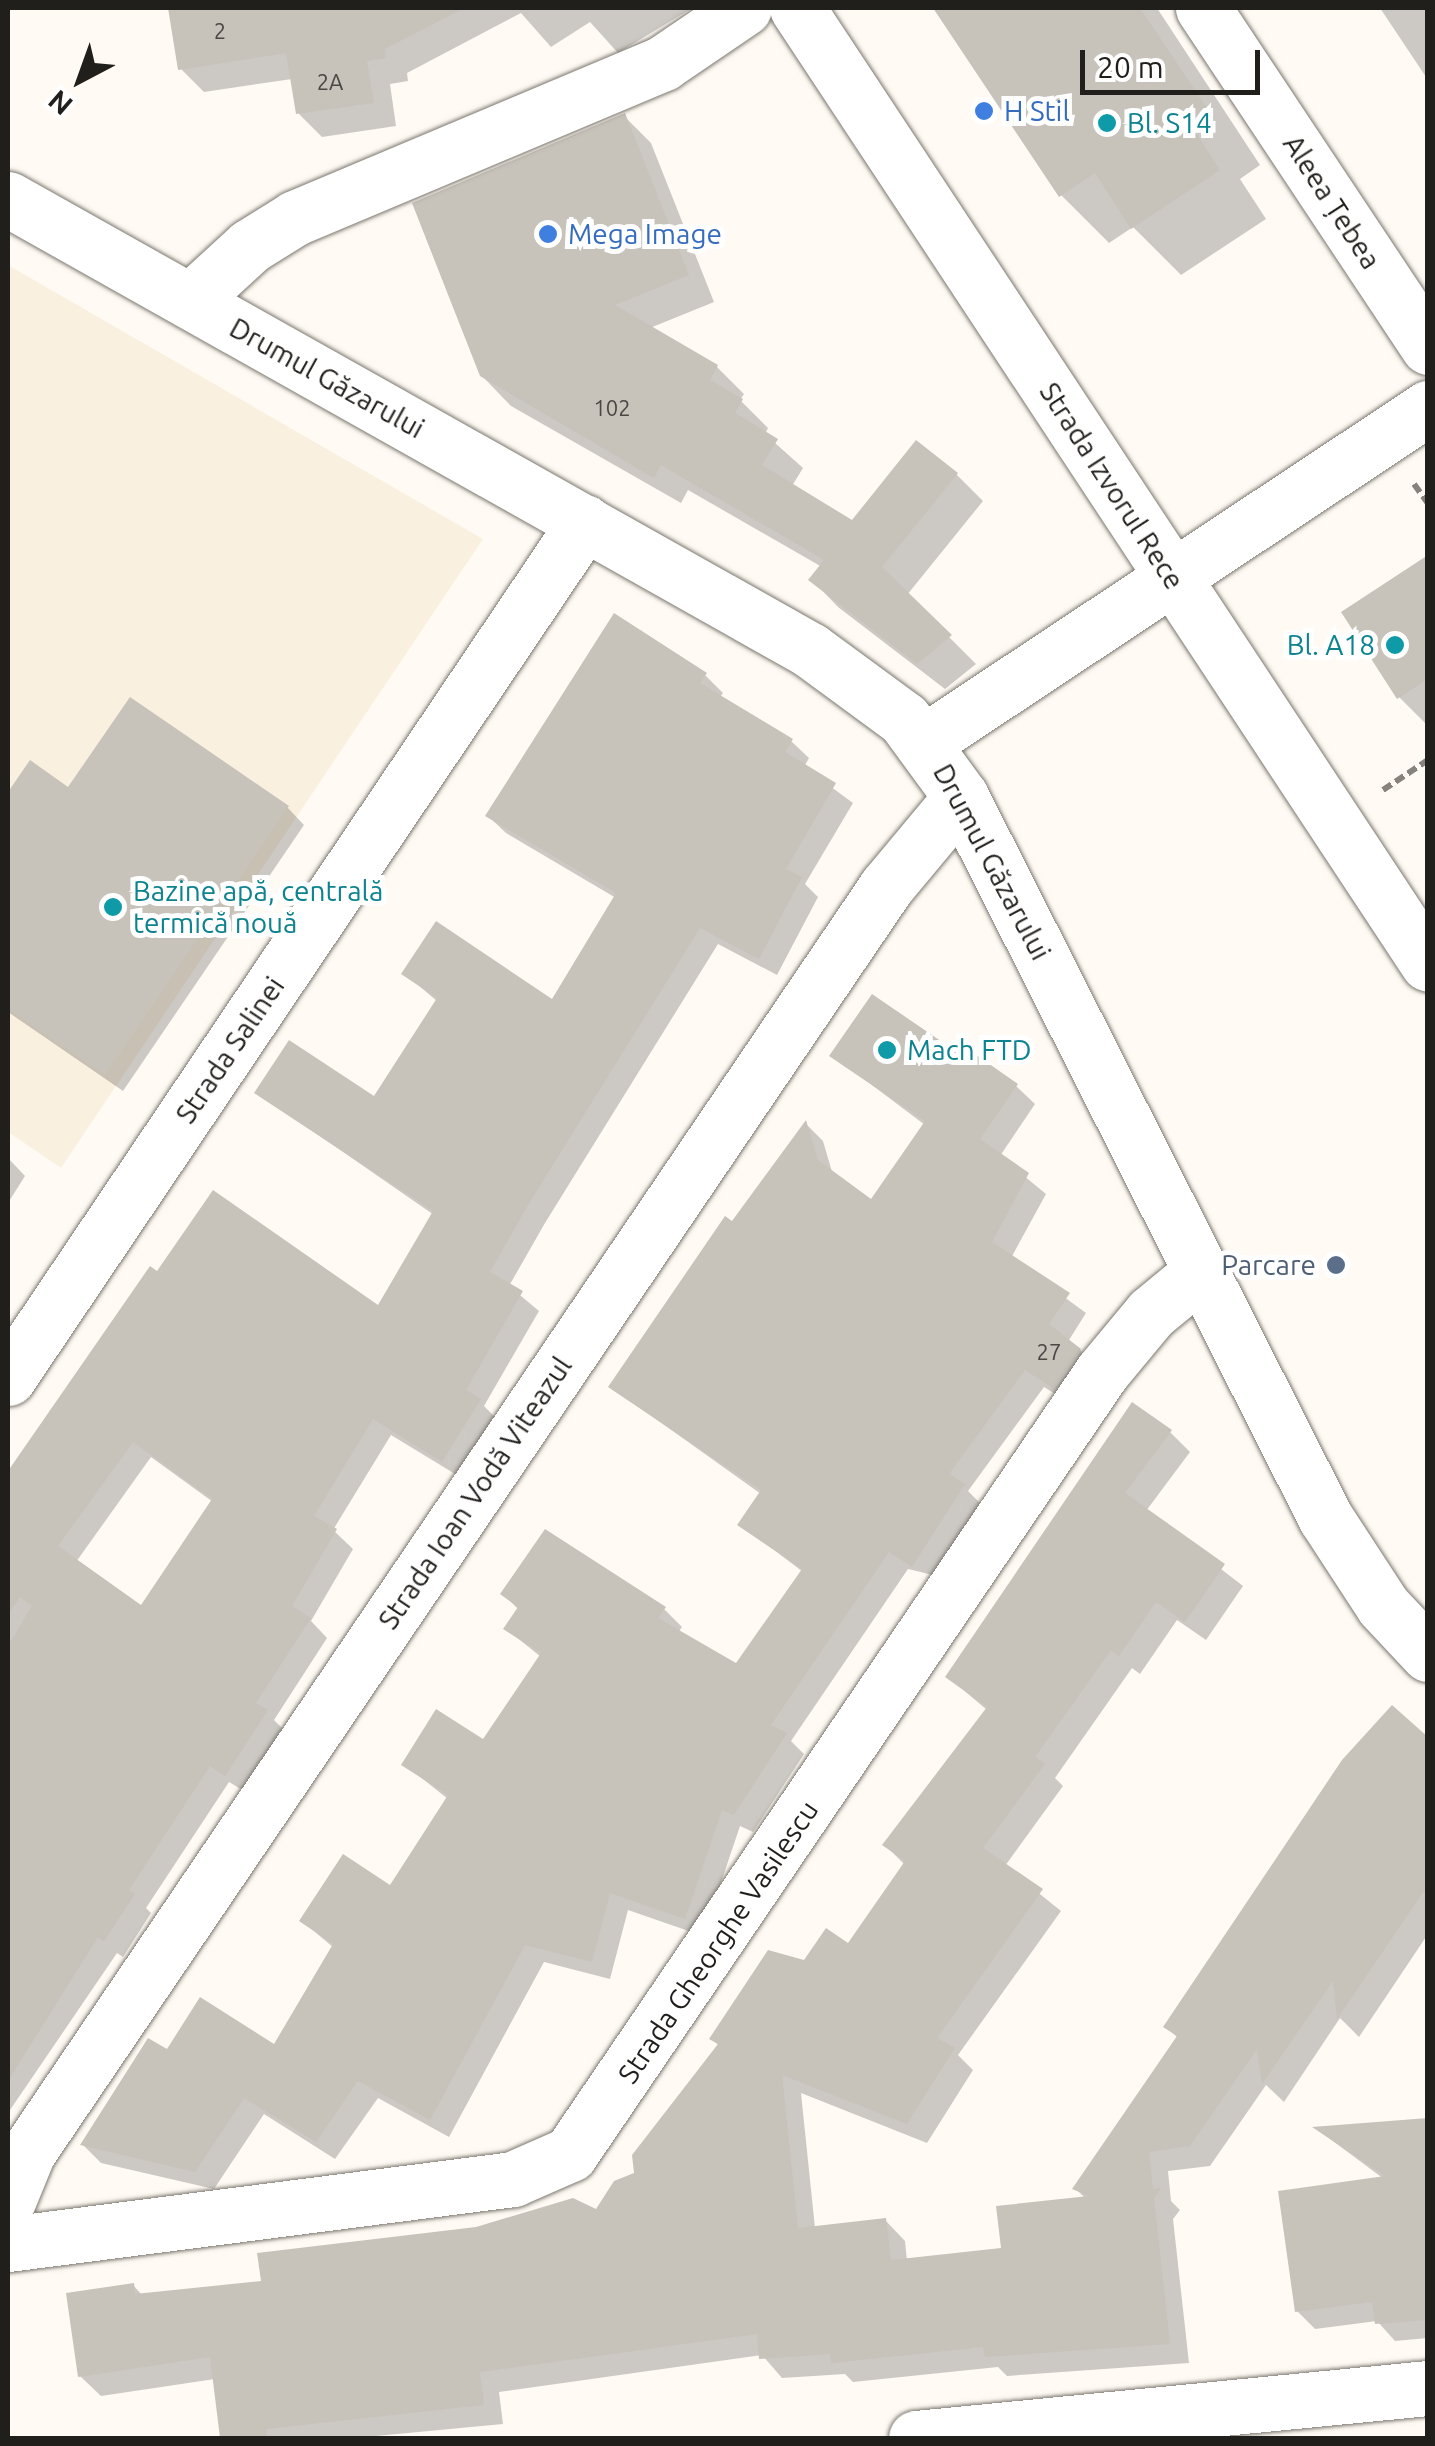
<!DOCTYPE html>
<meta charset="utf-8">
<style>
body{margin:0}
#map{position:relative;width:1435px;height:2446px;overflow:hidden;background:#fffbf4;font-family:Ubuntu,sans-serif}
div>[style]{position:absolute}
.built>*{inset:0;background:#f9f0e0}
.shadow>*{inset:0;background:#0003}
.building>*{inset:0;background:#c7c2ba}
.path>*{height:6px;margin-top:-3px;transform-origin:0;background:repeating-linear-gradient(90deg,#86837f 0 10px,transparent 0 15px)}
.roads{filter:drop-shadow(0 0 2px #7b776f) drop-shadow(0 0 2px #7b776f)}
.minor>*{height:55px;margin:-27.5px;padding:0 27.5px;transform-origin:27.5px;border-radius:27.5px;background:#fff}
.dots>*{width:28px;height:28px;translate:-50% -50%;box-sizing:border-box;border:5px solid #fff;border-radius:50%}
span{translate:-50% -50%;white-space:nowrap;text-align:center;line-height:1.15;-webkit-text-stroke:10px #fff;paint-order:stroke}
.number-label{font-size:22px;color:#4a4844}
.number-label span{-webkit-text-stroke-width:0}
.shop-label{font-size:28px;color:#366cbe}
.left{translate:0 -50%;text-align:left}
.culture-label{font-size:28px;color:#0d838f}
.right{translate:-100% -50%;text-align:right}
.street-label{font-size:28px;color:#211f1c}
.service-label{font-size:28px;color:#4e5e75}
.frame{position:absolute;inset:0;border:10px solid #211f1c;pointer-events:none}
.north{position:absolute;left:30px;top:30px;width:100px;height:100px;-webkit-text-stroke:8px #fff;paint-order:stroke;rotate:221deg;font-size:28px;font-weight:700;line-height:40px;text-align:center;color:#211f1c}
.north::after{content:'';display:block;margin:auto;width:35px;height:45px;background:#211f1c;clip-path:polygon(50% 0,100% 100%,50% 72%,0 100%)}
.scale{position:absolute;left:1080px;top:50px;width:180px;height:45px;box-sizing:border-box;border:5px solid #211f1c;border-top:0;padding-left:12px;font-size:30px;line-height:35px;white-space:nowrap;color:#211f1c;-webkit-text-stroke:8px #fff;paint-order:stroke}
</style>
<div id="map">
<div class="built">
<div style="clip-path:polygon(8px 265px,483px 539px,61px 1168px,8px 1132px)"></div>
</div>
<div class="shadow">
<div style="clip-path:polygon(171px 8px,692px 8px,618px 53px,590px 22px,551px 47px,521px 13px,407px 73px,408px 81px,390px 84px,396px 126px,322px 137px,298px 113px,292px 79px,204px 92px,180px 68px)"></div>
<div style="clip-path:polygon(936px 8px,1157px 8px,1260px 165px,1240px 179px,1266px 219px,1181px 275px,1133px 227px,1109px 243px,1061px 195px)"></div>
<div style="clip-path:polygon(1380px 8px,1428px 8px,1428px 80px)"></div>
<div style="clip-path:polygon(624px 116px,651px 143px,714px 302px,650px 328px,717px 367px,744px 394px,740px 400px,768px 428px,765px 434px,803px 468px,792px 486px,853px 523px,956px 474px,983px 501px,907px 595px,976px 664px,945px 689px,838px 607px,812px 580px,822px 567px,688px 490px,681px 503px,511px 406px,484px 378px)"></div>
<div style="clip-path:polygon(1428px 558px,1428px 726px,1399px 697px)"></div>
<div style="clip-path:polygon(evenodd,705px 675px,723px 693px,720px 697px,791px 741px,809px 758px,804px 767px,853px 803px,805px 884px,818px 897px,777px 975px,718px 944px,545px 1223px,509px 1286px,539px 1311px,484px 1406px,497px 1419px,460px 1477px,391px 1435px,333px 1530px,353px 1549px,311px 1621px,327px 1638px,274px 1720px,284px 1730px,244px 1791px,229px 1782px,146px 1908px,151px 1913px,123px 1957px,117px 1953px,8px 2113px,8px 1501px,15px 1491px,8px 1476px,157px 1275px,379px 1309px,434px 1215px,258px 1093px,375px 1100px,438px 1002px,404px 973px,553px 1003px,616px 898px,506px 833px,488px 816px,705px 675px,151px 1457px,213px 1502px,142px 1609px,76px 1562px,151px 1457px)"></div>
<div style="clip-path:polygon(30px 764px,69px 791px,287px 807px,304px 825px,123px 1091px,8px 1012px,8px 797px)"></div>
<div style="clip-path:polygon(832px 1055px,968px 1063px,1016px 1086px,1035px 1104px,1000px 1156px,1046px 1194px,1011px 1258px,1086px 1313px,1069px 1340px,1099px 1367px,1073px 1405px,1044px 1387px,968px 1491px,982px 1505px,937px 1576px,908px 1569px,791px 1741px,804px 1754px,753px 1832px,740px 1826px,703px 1936px,628px 1910px,610px 1979px,544px 1962px,449px 2137px,378px 2098px,335px 2159px,264px 2114px,214px 2189px,101px 2163px,83px 2145px,168px 2053px,275px 2048px,334px 1948px,302px 1921px,391px 1889px,448px 1799px,404px 1764px,484px 1742px,541px 1657px,506px 1629px,519px 1610px,503px 1594px,664px 1609px,682px 1627px,678px 1633px,737px 1667px,803px 1572px,740px 1524px,761px 1494px,611px 1387px,806px 1124px,823px 1141px,833px 1175px,872px 1203px,925px 1125px)"></div>
<div style="clip-path:polygon(8px 1158px,25px 1176px,8px 1203px)"></div>
<div style="clip-path:polygon(1170px 1432px,1190px 1452px,1146px 1511px,1243px 1586px,1206px 1640px,1177px 1620px,1140px 1674px,1132px 1668px,1055px 1778px,1063px 1786px,1005px 1866px,1061px 1911px,958px 2055px,973px 2070px,927px 2143px,801px 2093px,815px 2228px,885px 2220px,905px 2241px,907px 2261px,1004px 2250px,1085px 2198px,1076px 2189px,1178px 2038px,1166px 2026px,1428px 1740px,1428px 1934px,1359px 2037px,1340px 2018px,1284px 2102px,1266px 2085px,1210px 2166px,1168px 2171px,1171px 2201px,1180px 2210px,1173px 2219px,1189px 2363px,1007px 2376px,998px 2367px,853px 2382px,845px 2374px,782px 2378px,762px 2355px,499px 2392px,503px 2424px,355px 2438px,222px 2438px,215px 2379px,101px 2396px,80px 2376px,133px 2285px,143px 2296px,264px 2283px,597px 2213px,637px 2175px,719px 2046px,712px 2038px,805px 1963px,849px 1946px,905px 1865px,885px 1845px,987px 1710px,948px 1677px)"></div>
<div style="clip-path:polygon(1428px 2121px,1428px 2338px,1395px 2341px,1377px 2321px,1315px 2329px,1297px 2311px,1384px 2179px,1318px 2130px)"></div>
</div>
<div class="building">
<div style="clip-path:polygon(168px 8px,464px 8px,385px 49px,386px 58px,367px 61px,374px 103px,296px 114px,286px 53px,178px 70px)"></div>
<div style="clip-path:polygon(933px 8px,1140px 8px,1213px 117px,1194px 130px,1220px 170px,1131px 229px,1095px 173px,1059px 197px)"></div>
<div style="clip-path:polygon(625px 113px,689px 275px,615px 305px,718px 365px,710px 380px,743px 399px,735px 413px,778px 439px,762px 465px,852px 520px,916px 440px,958px 473px,882px 567px,952px 635px,917px 664px,808px 580px,824px 560px,661px 465px,654px 478px,480px 376px,412px 203px)"></div>
<div style="clip-path:polygon(1428px 555px,1428px 679px,1397px 699px,1341px 612px)"></div>
<div style="clip-path:polygon(evenodd,614px 613px,707px 673px,700px 683px,793px 739px,785px 752px,836px 783px,786px 869px,802px 877px,759px 959px,700px 928px,528px 1205px,490px 1272px,523px 1291px,466px 1390px,481px 1399px,442px 1462px,373px 1419px,314px 1516px,337px 1529px,292px 1606px,311px 1618px,256px 1703px,268px 1710px,225px 1776px,210px 1766px,129px 1890px,135px 1894px,104px 1941px,98px 1937px,8px 2081px,8px 1646px,32px 1606px,20px 1597px,8px 1615px,8px 1471px,150px 1266px,157px 1271px,213px 1190px,378px 1305px,433px 1211px,254px 1093px,289px 1040px,374px 1096px,437px 998px,401px 974px,436px 921px,552px 999px,616px 893px,485px 816px,614px 613px,133px 1442px,212px 1499px,141px 1605px,58px 1546px,133px 1442px)"></div>
<div style="clip-path:polygon(130px 697px,289px 806px,105px 1075px,8px 1009px,8px 792px,30px 760px,68px 787px)"></div>
<div style="clip-path:polygon(872px 994px,967px 1059px,972px 1052px,1018px 1084px,980px 1139px,1029px 1173px,992px 1242px,1070px 1293px,1049px 1324px,1081px 1349px,1053px 1388px,1025px 1370px,949px 1474px,965px 1484px,912px 1567px,889px 1552px,771px 1725px,787px 1733px,734px 1815px,722px 1810px,685px 1919px,610px 1893px,592px 1962px,525px 1945px,430px 2120px,358px 2081px,316px 2142px,244px 2098px,195px 2172px,80px 2145px,148px 2038px,167px 2049px,200px 1997px,274px 2044px,333px 1944px,299px 1921px,343px 1854px,390px 1885px,448px 1795px,401px 1765px,436px 1709px,483px 1739px,541px 1653px,503px 1629px,518px 1607px,500px 1594px,545px 1529px,666px 1607px,658px 1618px,736px 1663px,802px 1569px,737px 1525px,761px 1490px,608px 1387px,725px 1216px,732px 1221px,806px 1120px,818px 1160px,871px 1199px,925px 1121px,829px 1056px)"></div>
<div style="clip-path:polygon(1132px 1402px,1172px 1430px,1125px 1493px,1225px 1564px,1185px 1622px,1156px 1602px,1119px 1656px,1111px 1650px,1035px 1757px,1045px 1764px,983px 1848px,1043px 1889px,937px 2038px,955px 2048px,907px 2124px,782px 2075px,798px 2228px,886px 2218px,891px 2260px,1001px 2248px,996px 2206px,1089px 2196px,1072px 2189px,1177px 2036px,1163px 2027px,1342px 1760px,1392px 1705px,1428px 1737px,1428px 1885px,1337px 2019px,1333px 1981px,1262px 2084px,1257px 2049px,1190px 2146px,1149px 2152px,1153px 2189px,1161px 2188px,1154px 2198px,1170px 2344px,985px 2357px,983px 2347px,831px 2363px,830px 2354px,759px 2359px,757px 2334px,480px 2372px,484px 2405px,266px 2429px,267px 2438px,220px 2438px,210px 2357px,78px 2377px,66px 2293px,134px 2283px,135px 2294px,261px 2281px,257px 2253px,476px 2227px,573px 2198px,596px 2209px,614px 2181px,634px 2173px,632px 2155px,718px 2044px,709px 2039px,768px 1950px,804px 1960px,826px 1928px,848px 1943px,905px 1861px,882px 1845px,987px 1707px,945px 1677px)"></div>
<div style="clip-path:polygon(1428px 2118px,1428px 2320px,1375px 2324px,1372px 2302px,1295px 2312px,1278px 2191px,1385px 2176px,1312px 2127px)"></div>
</div>
<div class="path">
<div style="left:1414px;top:484px;width:24px;rotate:54deg"></div>
<div style="left:1383px;top:790px;width:54px;rotate:-33.7deg"></div>
</div>
<div class="roads">
<div class="minor">
<div style="left:797px;top:8px;width:1145px;rotate:56.57deg"></div>
<div style="left:1203px;top:8px;width:407px;rotate:56.4deg"></div>
<div style="left:8px;top:199px;width:920px;rotate:29.35deg"></div>
<div style="left:810px;top:650px;width:117px;rotate:36.3deg"></div>
<div style="left:904px;top:719px;width:97px;rotate:53.8deg"></div>
<div style="left:961px;top:797px;width:807px;rotate:63.18deg"></div>
<div style="left:1325px;top:1517px;width:106px;rotate:56.9deg"></div>
<div style="left:1383px;top:1606px;width:66px;rotate:46.8deg"></div>
<div style="left:190px;top:301px;width:81px;rotate:-42.5deg"></div>
<div style="left:250px;top:246px;width:53px;rotate:-31.9deg"></div>
<div style="left:295px;top:218px;width:399px;rotate:-22.8deg"></div>
<div style="left:663px;top:63px;width:98px;rotate:-34.2deg"></div>
<div style="left:924px;top:742px;width:605px;rotate:-33.53deg"></div>
<div style="left:8px;top:1378px;width:1032px;rotate:-56.02deg"></div>
<div style="left:8px;top:2201px;width:53px;rotate:-67.8deg"></div>
<div style="left:28px;top:2152px;width:1529px;rotate:-55.85deg"></div>
<div style="left:886px;top:887px;width:117px;rotate:-50.2deg"></div>
<div style="left:8px;top:2244px;width:509px;rotate:-7.33deg"></div>
<div style="left:513px;top:2179px;width:62px;rotate:-23.7deg"></div>
<div style="left:570px;top:2154px;width:946px;rotate:-55.77deg"></div>
<div style="left:1102px;top:1372px;width:77px;rotate:-50.3deg"></div>
<div style="left:1151px;top:1313px;width:66px;rotate:-39.5deg"></div>
<div style="left:916px;top:2438px;width:514px;rotate:-5.58deg"></div>
</div>
</div>
<div class="dots">
<div style="left:984px;top:111px;background:#3f7fe0"></div>
<div style="left:1107px;top:123px;background:#0f9aa8"></div>
<div style="left:548px;top:234px;background:#3f7fe0"></div>
<div style="left:1395px;top:645px;background:#0f9aa8"></div>
<div style="left:113px;top:907px;background:#0f9aa8"></div>
<div style="left:887px;top:1050px;background:#0f9aa8"></div>
<div style="left:1336px;top:1265px;background:#5c6f8a"></div>
</div>
<div class="number-label">
<span style="left:220px;top:31px">2</span>
<span style="left:330px;top:82px">2A</span>
<span style="left:612px;top:408px">102</span>
<span style="left:1049px;top:1352px">27</span>
</div>
<div class="shop-label">
<span class="left" style="left:1004px;top:111px">H Stil</span>
<span class="left" style="left:568px;top:234px">Mega Image</span>
</div>
<div class="culture-label">
<span class="left" style="left:1127px;top:123px">Bl. S14</span>
<span class="right" style="left:1375px;top:645px">Bl. A18</span>
<span class="left" style="left:133px;top:907px">Bazine apă, centrală<br>termică nouă</span>
<span class="left" style="left:907px;top:1050px">Mach FTD</span>
</div>
<div class="street-label">
<span style="left:1332px;top:202px;rotate:57deg">Aleea Țebea</span>
<span style="left:327px;top:378px;rotate:29deg">Drumul Găzarului</span>
<span style="left:1112px;top:486px;rotate:57deg">Strada Izvorul Rece</span>
<span style="left:992px;top:862px;rotate:62deg">Drumul Găzarului</span>
<span style="left:230px;top:1050px;rotate:-56deg">Strada Salinei</span>
<span style="left:475px;top:1493px;rotate:-56deg">Strada Ioan Vodă Viteazul</span>
<span style="left:718px;top:1942px;rotate:-56deg">Strada Gheorghe Vasilescu</span>
</div>
<div class="service-label">
<span class="right" style="left:1316px;top:1265px">Parcare</span>
</div>
<div class="frame"></div>
<div class="north">N</div>
<div class="scale">20 m</div>
</div>
